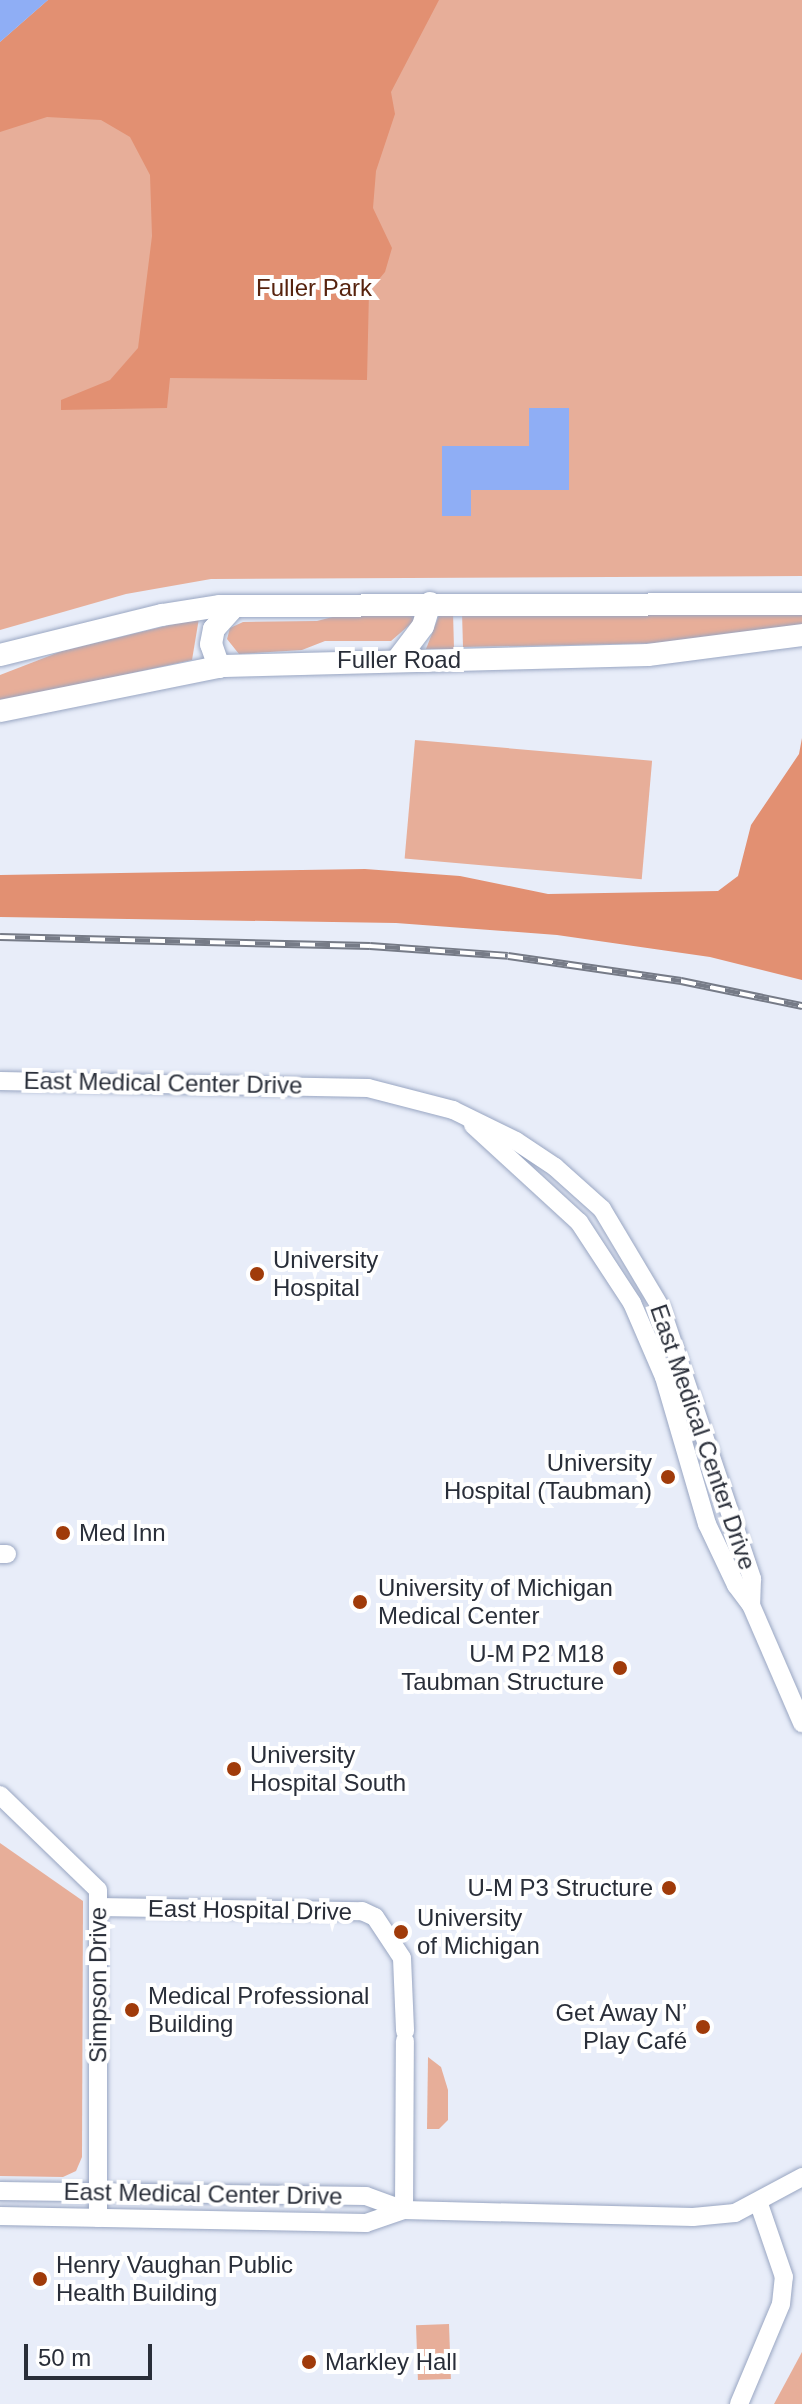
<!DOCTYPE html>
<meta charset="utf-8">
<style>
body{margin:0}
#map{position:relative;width:802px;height:2404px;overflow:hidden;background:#e8edf9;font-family:Helvetica,sans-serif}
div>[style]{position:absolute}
.green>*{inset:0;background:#e7ae99;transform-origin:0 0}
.forest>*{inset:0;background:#e29072}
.water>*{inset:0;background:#8faef5}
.roads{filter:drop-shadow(0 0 2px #99a6c2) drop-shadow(0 0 2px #99a6c2)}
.minor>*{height:18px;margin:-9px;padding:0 9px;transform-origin:9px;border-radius:9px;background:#fff}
.major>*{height:22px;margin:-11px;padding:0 11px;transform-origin:11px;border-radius:11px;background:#fff}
.rail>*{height:8px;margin-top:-4px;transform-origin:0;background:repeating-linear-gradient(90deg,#fff 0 15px,#767b87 0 30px);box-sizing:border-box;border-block:2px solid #767b87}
.dots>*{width:22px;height:22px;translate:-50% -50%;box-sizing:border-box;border:4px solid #fff;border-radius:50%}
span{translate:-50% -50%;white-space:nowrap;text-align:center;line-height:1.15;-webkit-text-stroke:8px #fff;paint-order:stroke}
.park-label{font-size:24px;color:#57230e}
.street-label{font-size:24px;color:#292e39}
.poi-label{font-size:24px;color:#292e39}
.left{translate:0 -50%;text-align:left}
.right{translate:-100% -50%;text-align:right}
.scale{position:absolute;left:24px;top:2344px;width:128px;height:36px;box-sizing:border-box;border:4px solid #292e39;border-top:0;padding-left:10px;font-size:24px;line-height:28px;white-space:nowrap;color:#292e39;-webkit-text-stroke:6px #fff;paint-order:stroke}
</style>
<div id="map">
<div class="green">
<div style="clip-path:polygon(48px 0,802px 0,802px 576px,211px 579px,126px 594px,0 630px,0 42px)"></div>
<div style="clip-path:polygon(802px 610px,802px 625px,670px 643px,463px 647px,462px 612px)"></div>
<div style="clip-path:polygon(453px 612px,454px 649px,426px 649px,440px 613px)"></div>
<div style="clip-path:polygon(348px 613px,415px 615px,414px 621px,391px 641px,325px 641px,302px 650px,239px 654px,227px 639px,230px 628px,243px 622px,317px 621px)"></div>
<div style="clip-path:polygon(199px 618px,192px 660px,0 702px,0 675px,62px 651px)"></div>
<div style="left:415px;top:740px;width:238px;height:119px;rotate:5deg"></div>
<div style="clip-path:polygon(0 1843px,83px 1901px,82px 2157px,76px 2171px,63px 2177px,0 2176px)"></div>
<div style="clip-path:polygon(428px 2057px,441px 2067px,448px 2090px,448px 2120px,439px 2129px,427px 2129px)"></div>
<div style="left:449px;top:2324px;width:55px;height:33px;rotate:88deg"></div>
<div style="clip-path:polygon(802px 2352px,802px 2404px,774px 2404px)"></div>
</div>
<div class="forest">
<div style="clip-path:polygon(48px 0,439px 0,391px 92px,395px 114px,376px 171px,373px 208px,392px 248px,385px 272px,369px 291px,367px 380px,170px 378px,167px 408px,61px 410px,61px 400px,110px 380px,138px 348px,152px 236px,150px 175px,130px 137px,101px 120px,47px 117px,0 132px,0 42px)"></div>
<div style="clip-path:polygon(802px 738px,802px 980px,710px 957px,557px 935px,396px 923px,0 917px,0 875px,365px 869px,460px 876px,548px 894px,718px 891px,738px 876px,751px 825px,799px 754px)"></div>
</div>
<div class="water">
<div style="clip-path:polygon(0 0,48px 0,0 42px)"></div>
<div style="clip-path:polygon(529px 408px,569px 408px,569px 490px,471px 490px,471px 516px,442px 516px,442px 446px,529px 446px)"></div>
</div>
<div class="roads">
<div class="minor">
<div style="left:0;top:1081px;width:368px;rotate:1.1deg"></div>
<div style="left:368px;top:1088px;width:88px;rotate:14.5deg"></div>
<div style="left:453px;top:1110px;width:70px;rotate:26.2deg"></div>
<div style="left:516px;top:1141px;width:47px;rotate:33.7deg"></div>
<div style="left:555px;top:1167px;width:63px;rotate:41.8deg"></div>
<div style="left:602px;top:1209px;width:115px;rotate:59.2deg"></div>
<div style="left:661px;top:1308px;width:286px;rotate:71.4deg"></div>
<div style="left:752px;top:1579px;width:26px;rotate:92deg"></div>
<div style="left:473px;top:1125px;width:144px;rotate:42.5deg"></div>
<div style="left:579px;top:1222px;width:97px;rotate:56.8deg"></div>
<div style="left:632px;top:1303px;width:81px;rotate:66.6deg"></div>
<div style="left:664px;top:1377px;width:153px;rotate:73.7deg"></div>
<div style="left:707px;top:1524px;width:68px;rotate:64.6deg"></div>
<div style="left:736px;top:1585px;width:25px;rotate:53deg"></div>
<div style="left:751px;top:1605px;width:129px;rotate:66.6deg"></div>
<div style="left:0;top:1554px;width:7px"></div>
<div style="left:0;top:1795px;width:136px;rotate:44.1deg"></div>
<div style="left:98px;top:1890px;width:328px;rotate:90deg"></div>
<div style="left:98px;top:1907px;width:264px;rotate:0.9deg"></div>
<div style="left:362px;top:1911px;width:14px;rotate:25deg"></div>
<div style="left:375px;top:1917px;width:49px;rotate:56.6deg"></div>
<div style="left:402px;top:1958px;width:73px;rotate:87.6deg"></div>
<div style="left:0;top:2191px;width:366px;rotate:0.8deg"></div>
<div style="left:366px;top:2196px;width:40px;rotate:20.2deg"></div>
<div style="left:404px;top:2210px;width:289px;rotate:1.4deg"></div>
<div style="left:693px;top:2217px;width:42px;rotate:-5.4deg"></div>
<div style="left:735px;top:2213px;width:76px;rotate:-28.2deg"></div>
<div style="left:404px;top:2210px;width:169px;rotate:-89.7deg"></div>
<div style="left:0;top:2216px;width:366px;rotate:1.1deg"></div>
<div style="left:366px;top:2223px;width:40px;rotate:-18.9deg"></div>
<div style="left:739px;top:2404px;width:108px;rotate:-67.2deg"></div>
<div style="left:781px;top:2304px;width:27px;rotate:-84deg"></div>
<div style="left:784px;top:2277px;width:77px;rotate:-108.9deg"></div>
</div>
<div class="major">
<div style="left:0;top:655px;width:167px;rotate:-13.9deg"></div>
<div style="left:162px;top:615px;width:59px;rotate:-8.8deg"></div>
<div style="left:220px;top:606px;width:582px;rotate:-0.2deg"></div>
<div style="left:398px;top:659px;width:41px;rotate:-52.9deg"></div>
<div style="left:423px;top:626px;width:24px;rotate:-73deg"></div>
<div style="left:219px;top:667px;width:24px;rotate:-109deg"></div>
<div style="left:211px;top:644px;width:15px;rotate:-79deg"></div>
<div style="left:214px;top:629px;width:31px;rotate:-48deg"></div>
<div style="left:0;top:711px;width:228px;rotate:-11.4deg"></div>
<div style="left:224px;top:666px;width:424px;rotate:-1.5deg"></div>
<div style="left:648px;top:655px;width:155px;rotate:-7.4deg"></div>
</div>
</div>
<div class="rail">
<div style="left:0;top:937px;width:370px;rotate:1.4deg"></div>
<div style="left:370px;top:946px;width:138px;rotate:4.1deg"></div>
<div style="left:508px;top:956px;width:175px;rotate:8.2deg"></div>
<div style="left:681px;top:981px;width:124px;rotate:11.7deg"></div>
</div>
<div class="dots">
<div style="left:257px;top:1274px;background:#a03b0a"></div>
<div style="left:668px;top:1477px;background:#a03b0a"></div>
<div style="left:63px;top:1533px;background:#a03b0a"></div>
<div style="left:360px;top:1602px;background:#a03b0a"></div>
<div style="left:620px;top:1668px;background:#a03b0a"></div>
<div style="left:234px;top:1769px;background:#a03b0a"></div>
<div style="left:669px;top:1888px;background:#a03b0a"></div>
<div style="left:401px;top:1932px;background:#a03b0a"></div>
<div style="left:132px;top:2010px;background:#a03b0a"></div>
<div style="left:703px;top:2027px;background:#a03b0a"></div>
<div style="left:40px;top:2279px;background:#a03b0a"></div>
<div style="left:309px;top:2362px;background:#a03b0a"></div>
</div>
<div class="park-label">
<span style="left:314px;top:288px">Fuller Park</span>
</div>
<div class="street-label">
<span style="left:399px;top:660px">Fuller Road</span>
<span style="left:163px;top:1083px;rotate:1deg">East Medical Center Drive</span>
<span style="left:703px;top:1437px;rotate:71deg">East Medical Center Drive</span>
<span style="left:250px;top:1910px;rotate:1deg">East Hospital Drive</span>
<span style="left:98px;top:1985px;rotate:-90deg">Simpson Drive</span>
<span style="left:203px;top:2194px;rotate:1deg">East Medical Center Drive</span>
</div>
<div class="poi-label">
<span class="left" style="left:273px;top:1274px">University<br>Hospital</span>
<span class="right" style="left:652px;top:1477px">University<br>Hospital (Taubman)</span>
<span class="left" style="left:79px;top:1533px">Med Inn</span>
<span class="left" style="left:378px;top:1602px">University of Michigan<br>Medical Center</span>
<span class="right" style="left:604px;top:1668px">U-M P2 M18<br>Taubman Structure</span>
<span class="left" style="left:250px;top:1769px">University<br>Hospital South</span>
<span class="right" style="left:653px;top:1888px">U-M P3 Structure</span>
<span class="left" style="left:417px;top:1932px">University<br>of Michigan</span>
<span class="left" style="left:148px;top:2010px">Medical Professional<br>Building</span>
<span class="right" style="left:687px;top:2027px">Get Away N’<br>Play Café</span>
<span class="left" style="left:56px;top:2279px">Henry Vaughan Public<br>Health Building</span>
<span class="left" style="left:325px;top:2362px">Markley Hall</span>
</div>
<div class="scale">50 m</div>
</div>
